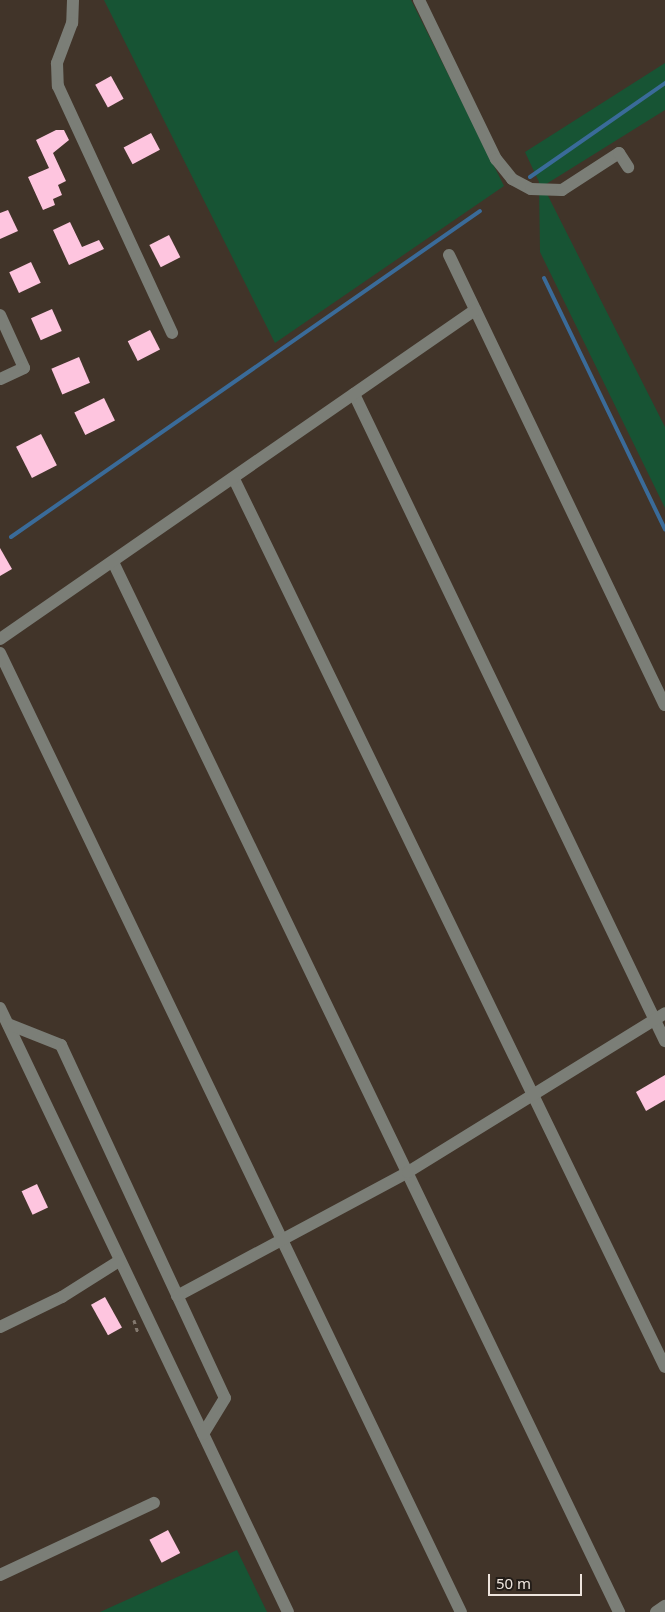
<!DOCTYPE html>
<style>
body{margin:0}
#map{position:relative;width:665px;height:1612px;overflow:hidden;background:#413429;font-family:"Noto Sans",sans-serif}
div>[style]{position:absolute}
.green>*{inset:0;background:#175434}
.stream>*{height:4px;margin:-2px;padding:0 2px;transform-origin:2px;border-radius:2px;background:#3a6b99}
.building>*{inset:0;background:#fec5df;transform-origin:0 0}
.path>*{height:2.5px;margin-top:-1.25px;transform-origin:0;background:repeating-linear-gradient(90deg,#83786e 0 4px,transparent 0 8px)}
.minor>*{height:12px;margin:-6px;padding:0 6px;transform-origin:6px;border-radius:6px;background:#7b7e77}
span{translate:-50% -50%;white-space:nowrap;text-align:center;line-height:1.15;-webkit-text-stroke:5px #231d18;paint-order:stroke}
.scale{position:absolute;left:488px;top:1574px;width:94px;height:22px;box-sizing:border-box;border:2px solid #eee5de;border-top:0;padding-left:6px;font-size:15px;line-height:18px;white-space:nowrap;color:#eee5de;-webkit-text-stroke:4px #231d18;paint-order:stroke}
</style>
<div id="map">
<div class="green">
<div style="clip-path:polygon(104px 0,411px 0,504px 186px,275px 343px)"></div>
<div style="clip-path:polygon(665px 63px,665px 110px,543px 186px,665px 427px,665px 508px,540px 252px,539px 182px,525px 152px)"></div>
<div style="clip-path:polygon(237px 1550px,267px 1612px,100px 1612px)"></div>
</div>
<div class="stream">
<div style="left:530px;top:177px;width:165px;rotate:-34.8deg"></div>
<div style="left:544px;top:278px;width:279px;rotate:64.3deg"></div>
<div style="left:11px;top:537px;width:571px;rotate:-34.8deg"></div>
</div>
<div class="building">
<div style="left:111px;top:76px;width:26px;height:18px;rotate:61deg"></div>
<div style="clip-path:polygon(56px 130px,64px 130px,69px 140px,53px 153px,66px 181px,58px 185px,62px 195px,53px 199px,55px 205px,43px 210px,28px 177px,49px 168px,36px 140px)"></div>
<div style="left:151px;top:133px;width:19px;height:31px;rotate:62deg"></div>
<div style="clip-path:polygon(8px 210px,18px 231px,0 239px,0 213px)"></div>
<div style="clip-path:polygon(70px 222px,82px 247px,99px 240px,104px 249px,69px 265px,53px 230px)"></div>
<div style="left:169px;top:235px;width:25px;height:22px;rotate:63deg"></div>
<div style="left:31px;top:262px;width:23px;height:24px;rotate:65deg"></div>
<div style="left:52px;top:309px;width:24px;height:23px;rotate:66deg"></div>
<div style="left:150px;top:330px;width:22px;height:25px;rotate:63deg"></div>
<div style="left:79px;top:357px;width:28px;height:30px;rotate:67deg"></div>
<div style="left:104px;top:398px;width:25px;height:33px;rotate:64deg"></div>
<div style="left:41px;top:434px;width:35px;height:28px;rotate:63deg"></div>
<div style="clip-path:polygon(0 548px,12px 569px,0 576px)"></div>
<div style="clip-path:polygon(665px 1075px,665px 1100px,646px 1111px,636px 1092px)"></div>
<div style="left:37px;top:1184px;width:26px;height:17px;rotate:65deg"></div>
<div style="left:105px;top:1297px;width:35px;height:16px;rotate:61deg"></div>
<div style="left:168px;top:1530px;width:26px;height:21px;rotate:62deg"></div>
</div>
<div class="path">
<div style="left:134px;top:1320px;width:13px;rotate:72deg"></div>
</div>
<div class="minor">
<div style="left:73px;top:0;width:23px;rotate:92deg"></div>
<div style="left:72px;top:23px;width:43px;rotate:110.6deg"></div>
<div style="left:57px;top:63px;width:23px;rotate:88deg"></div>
<div style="left:58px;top:86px;width:272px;rotate:65.2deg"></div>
<div style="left:419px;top:0;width:177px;rotate:64.2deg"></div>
<div style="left:496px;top:159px;width:26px;rotate:51deg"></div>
<div style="left:512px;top:179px;width:21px;rotate:28deg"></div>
<div style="left:531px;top:189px;width:31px;rotate:2deg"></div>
<div style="left:562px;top:190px;width:68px;rotate:-33deg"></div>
<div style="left:619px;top:153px;width:17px;rotate:57deg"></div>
<div style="left:449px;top:255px;width:499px;rotate:64.4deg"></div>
<div style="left:0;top:315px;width:58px;rotate:65.6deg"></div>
<div style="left:24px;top:368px;width:26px;rotate:155deg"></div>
<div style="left:354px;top:394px;width:718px;rotate:64.33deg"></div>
<div style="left:234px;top:479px;width:987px;rotate:64.11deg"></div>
<div style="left:113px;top:562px;width:1166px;rotate:64.27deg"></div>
<div style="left:0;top:639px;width:578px;rotate:-34.71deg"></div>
<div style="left:0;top:653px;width:1064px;rotate:64.33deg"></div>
<div style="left:0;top:1008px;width:669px;rotate:64.51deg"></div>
<div style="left:8px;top:1024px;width:57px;rotate:21.6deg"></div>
<div style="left:61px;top:1045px;width:389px;rotate:65.1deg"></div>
<div style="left:225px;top:1398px;width:42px;rotate:121.4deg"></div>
<div style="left:177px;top:1296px;width:262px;rotate:-28.2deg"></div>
<div style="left:408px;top:1172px;width:302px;rotate:-31.7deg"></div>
<div style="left:0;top:1327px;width:69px;rotate:-25.8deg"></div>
<div style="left:62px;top:1297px;width:67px;rotate:-32.3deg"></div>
<div style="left:0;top:1575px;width:170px;rotate:-25.1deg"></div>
<div style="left:656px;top:1612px;width:11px;rotate:-34deg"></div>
</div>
<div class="scale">50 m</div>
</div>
